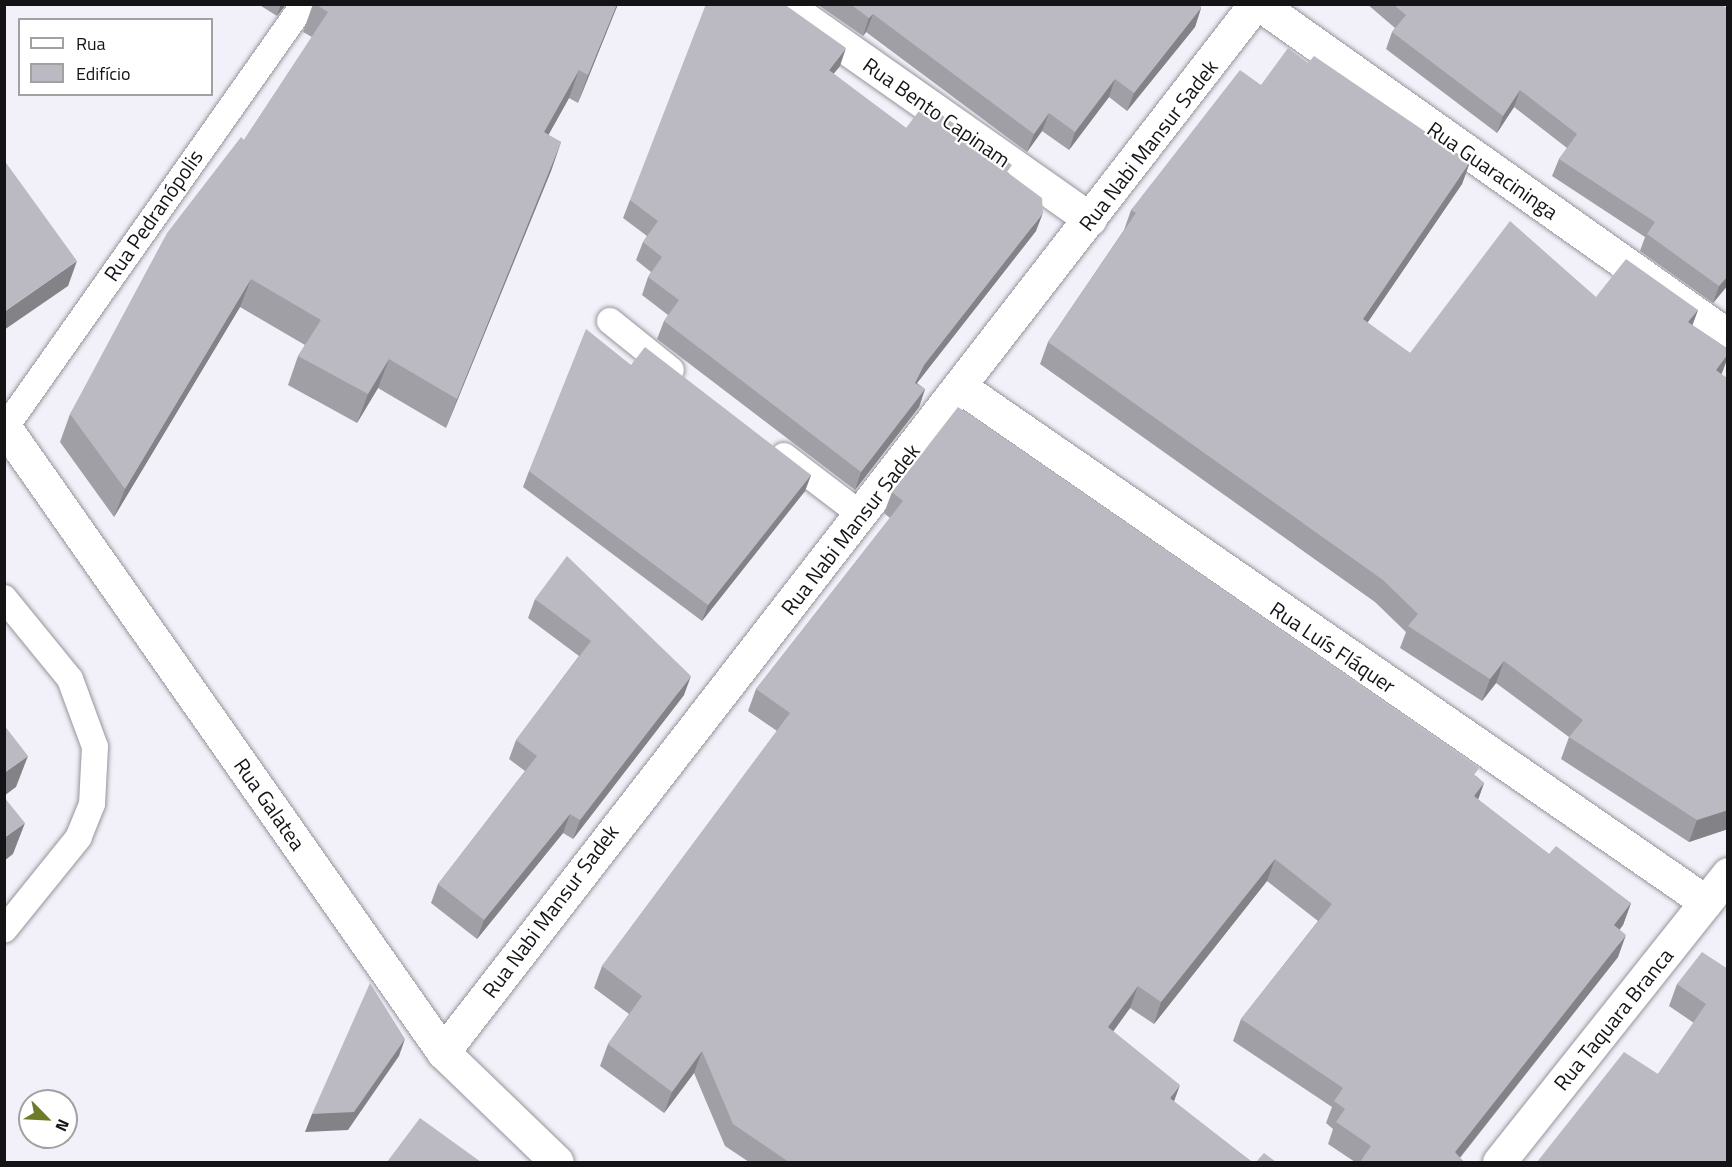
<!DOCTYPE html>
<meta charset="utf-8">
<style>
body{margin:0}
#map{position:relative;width:1732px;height:1167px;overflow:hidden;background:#f2f0f8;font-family:"Titillium Web",sans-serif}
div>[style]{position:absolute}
.roads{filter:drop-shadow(0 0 2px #96949c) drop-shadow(0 0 2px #96949c)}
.lane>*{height:26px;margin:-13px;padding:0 13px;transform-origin:13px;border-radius:13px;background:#fff}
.street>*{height:33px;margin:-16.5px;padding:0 16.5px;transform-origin:16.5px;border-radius:16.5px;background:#fff}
.secondary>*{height:33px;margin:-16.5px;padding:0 16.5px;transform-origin:16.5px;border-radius:16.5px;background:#fff}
.wall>*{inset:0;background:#a19fa6}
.shaded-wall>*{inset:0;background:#838287}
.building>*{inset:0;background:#bbb9c1}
span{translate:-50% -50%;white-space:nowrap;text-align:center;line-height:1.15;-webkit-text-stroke:4.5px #fff;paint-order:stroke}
.street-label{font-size:21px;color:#141316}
.frame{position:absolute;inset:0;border:6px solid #141316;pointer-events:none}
.legend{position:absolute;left:18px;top:18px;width:195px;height:78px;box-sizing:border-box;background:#fff;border:2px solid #a1a1a2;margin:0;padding:8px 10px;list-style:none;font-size:18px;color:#141316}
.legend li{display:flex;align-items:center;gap:12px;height:30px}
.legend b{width:30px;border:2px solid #a1a1a2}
.north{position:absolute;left:18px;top:1089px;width:60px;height:60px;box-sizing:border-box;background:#fff;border:2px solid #a1a1a2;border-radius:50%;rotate:114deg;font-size:16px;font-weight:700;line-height:24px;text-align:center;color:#141316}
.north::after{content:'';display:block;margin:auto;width:21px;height:27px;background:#6e7c29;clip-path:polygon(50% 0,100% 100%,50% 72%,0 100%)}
</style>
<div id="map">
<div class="roads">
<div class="lane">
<div style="left:610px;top:321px;width:78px;rotate:38.8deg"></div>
<div style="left:5px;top:428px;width:519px;rotate:-54.81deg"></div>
<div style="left:784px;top:456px;width:96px;rotate:37.3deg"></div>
<div style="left:4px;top:598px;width:104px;rotate:50.8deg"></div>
<div style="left:70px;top:679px;width:72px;rotate:69.8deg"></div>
<div style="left:95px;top:747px;width:57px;rotate:93deg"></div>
<div style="left:92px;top:804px;width:35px;rotate:112deg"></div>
<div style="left:79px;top:837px;width:119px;rotate:128.9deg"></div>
</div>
<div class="street">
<div style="left:784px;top:4px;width:374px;rotate:35.1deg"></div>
<div style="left:1259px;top:4px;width:575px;rotate:35.29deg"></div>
<div style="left:962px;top:388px;width:904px;rotate:34.64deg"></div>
<div style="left:443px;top:1052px;width:1326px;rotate:-52.23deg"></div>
<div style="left:1499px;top:1162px;width:368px;rotate:-51.5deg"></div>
</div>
<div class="secondary">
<div style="left:4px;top:426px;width:765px;rotate:54.96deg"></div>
<div style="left:443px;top:1052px;width:158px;rotate:44deg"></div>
</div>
</div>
<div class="wall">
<div style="clip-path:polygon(258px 4px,286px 4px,277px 16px)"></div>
<div style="clip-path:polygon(313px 4px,618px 4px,578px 103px,569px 98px,548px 135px,561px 142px,551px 171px,446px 428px,378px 388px,357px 423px,288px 385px,298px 356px,305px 345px,240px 307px,114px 517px,60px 442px,70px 414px,244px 140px,312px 37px,303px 32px)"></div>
<div style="clip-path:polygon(817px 4px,1201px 4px,1201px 8px,1195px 27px,1127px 111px,1109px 97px,1069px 150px,1042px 131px,1027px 152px,866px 32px,863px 36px)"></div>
<div style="clip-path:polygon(1367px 4px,1720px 4px,1728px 9px,1728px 285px,1713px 303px,1640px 251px,1645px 237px,1552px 176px,1559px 159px,1567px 148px,1514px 107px,1497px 133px,1386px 49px,1392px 32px,1395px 28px)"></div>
<div style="clip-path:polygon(1308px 63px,1470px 162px,1462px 184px,1367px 323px,1410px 353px,1596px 297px,1698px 310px,1692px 325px,1728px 349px,1728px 357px,1721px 374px,1728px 379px,1728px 829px,1689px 842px,1561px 759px,1569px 737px,1496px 683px,1482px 701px,1400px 648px,1406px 632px,1375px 602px,1040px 364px,1048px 342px,1124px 230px,1131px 210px,1261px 85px)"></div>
<div style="clip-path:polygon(840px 66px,833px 74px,906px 128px,1009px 173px,1036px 231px,917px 383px,925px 389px,919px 407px,855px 490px,657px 339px,664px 321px,668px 315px,642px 295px,648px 277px,651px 272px,636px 260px,643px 242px,647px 236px,623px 218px,630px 200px)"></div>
<div style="clip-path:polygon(631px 365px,811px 475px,805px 491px,702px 621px,523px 487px,529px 471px)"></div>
<div style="clip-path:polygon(892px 492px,1476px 776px,1484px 783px,1478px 800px,1549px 854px,1631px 903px,1623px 925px,1620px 929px,1618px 957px,1460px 1158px,1464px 1162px,1355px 1162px,1328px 1144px,1333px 1129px,1326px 1123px,1332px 1107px,1233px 1041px,1241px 1019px,1318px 921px,1267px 881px,1154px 1024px,1130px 1008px,1113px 1032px,1174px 1102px,1252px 1162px,749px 1162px,725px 1146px,694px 1073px,664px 1113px,600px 1066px,608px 1044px,629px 1014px,594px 988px,602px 966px,777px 731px,748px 711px,756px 689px,890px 518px,884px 513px)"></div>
<div style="clip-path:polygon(535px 599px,684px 695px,573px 839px,563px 833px,477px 939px,431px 903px,438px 884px,525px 771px,509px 759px,516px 740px,579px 656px,528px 618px)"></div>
<div style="clip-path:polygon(1728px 969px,1728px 1162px,1658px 1074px,1694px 1023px,1669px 1006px,1677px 984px)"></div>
</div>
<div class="shaded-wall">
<div style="clip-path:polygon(281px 4px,286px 4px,277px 16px)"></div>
<div style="clip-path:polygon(617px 4px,618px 4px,578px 103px,588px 75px)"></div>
<div style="clip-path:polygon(1201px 8px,1195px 27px,1127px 111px,1134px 93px)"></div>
<div style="clip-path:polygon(873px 14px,866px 32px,863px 36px,869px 18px)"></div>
<div style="clip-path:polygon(846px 48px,840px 66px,822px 88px,829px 70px)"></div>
<div style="clip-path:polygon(579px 70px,569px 98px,534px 161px,544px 132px)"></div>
<div style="clip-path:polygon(1115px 79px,1109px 97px,1069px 150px,1075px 132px)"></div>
<div style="clip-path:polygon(1520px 90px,1514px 107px,1497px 133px,1503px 116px)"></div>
<div style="clip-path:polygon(1049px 113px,1042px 131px,1027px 152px,1034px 134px)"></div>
<div style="clip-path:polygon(561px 142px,551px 171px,446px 428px,457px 399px)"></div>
<div style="clip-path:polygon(1470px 162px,1462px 184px,1355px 341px,1363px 319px)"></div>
<div style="clip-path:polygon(1043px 213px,1036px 231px,917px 383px,909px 401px,915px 383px,924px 365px)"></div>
<div style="clip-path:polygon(77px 261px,68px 286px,4px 330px,4px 312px)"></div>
<div style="clip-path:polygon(1728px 276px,1728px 285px,1713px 303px,1719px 286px)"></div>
<div style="clip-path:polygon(251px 279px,240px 307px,114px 517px,125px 489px)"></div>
<div style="clip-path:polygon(1698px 310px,1690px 332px,1688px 322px)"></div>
<div style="clip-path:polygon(1728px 354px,1728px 357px,1722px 373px,1708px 392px,1716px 370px)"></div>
<div style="clip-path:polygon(389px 359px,378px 388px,357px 423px,368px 394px)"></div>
<div style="clip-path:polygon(925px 389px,919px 407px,855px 490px,861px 472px)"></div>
<div style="clip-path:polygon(811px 475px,805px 491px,702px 621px,708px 605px)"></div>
<div style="clip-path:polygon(1504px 661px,1496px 683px,1482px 701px,1490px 679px)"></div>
<div style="clip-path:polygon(691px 676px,684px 695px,573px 839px,580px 820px)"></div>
<div style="clip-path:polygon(28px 756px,16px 787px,4px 796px,4px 773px)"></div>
<div style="clip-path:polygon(1484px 783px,1476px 805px,1474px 796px)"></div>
<div style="clip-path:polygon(1728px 810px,1728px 829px,1689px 842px,1697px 820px)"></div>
<div style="clip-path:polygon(570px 814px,563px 833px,477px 939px,484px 920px)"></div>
<div style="clip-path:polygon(25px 823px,13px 854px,4px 861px,4px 838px)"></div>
<div style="clip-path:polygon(1275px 859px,1267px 881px,1154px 1024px,1161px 1002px)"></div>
<div style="clip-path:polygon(1631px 903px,1623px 925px,1606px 947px,1614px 925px)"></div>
<div style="clip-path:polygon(1626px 935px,1618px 957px,1456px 1162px,1455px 1152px)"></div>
<div style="clip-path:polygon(1138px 986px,1130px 1008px,1100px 1049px,1108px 1027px)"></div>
<div style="clip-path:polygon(405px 1039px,399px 1056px,348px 1130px,305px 1132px,312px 1114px)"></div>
<div style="clip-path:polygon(702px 1051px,694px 1073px,664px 1113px,672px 1092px)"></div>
<div style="clip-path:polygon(1180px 1085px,1172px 1107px,1170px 1098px)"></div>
</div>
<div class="building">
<div style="clip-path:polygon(315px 4px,617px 4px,588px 75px,579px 70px,544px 132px,561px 142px,457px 399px,389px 359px,368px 394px,298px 356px,321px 320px,251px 279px,125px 489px,70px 414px,167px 233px,241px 137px,244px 140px,328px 12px)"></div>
<div style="clip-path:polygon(706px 4px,784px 4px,846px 48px,829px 70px,906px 128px,925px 103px,1012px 165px,1007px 172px,1042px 198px,1043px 213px,924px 365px,915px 383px,925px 389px,861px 472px,664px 321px,679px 300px,648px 277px,662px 257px,643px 242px,658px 221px,630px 200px)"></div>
<div style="clip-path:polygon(850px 4px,1201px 4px,1201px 8px,1134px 93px,1115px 79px,1075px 132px,1049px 113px,1034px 134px,873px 14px,869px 18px)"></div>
<div style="clip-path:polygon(1393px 4px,1720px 4px,1728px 9px,1728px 276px,1719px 286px,1647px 234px,1655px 222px,1559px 159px,1577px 134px,1520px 90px,1503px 116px,1392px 32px,1406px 15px)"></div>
<div style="clip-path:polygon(1288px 48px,1308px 63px,1314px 56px,1470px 162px,1363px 319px,1410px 353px,1510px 221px,1596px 297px,1626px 259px,1698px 310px,1688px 322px,1728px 349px,1728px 354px,1716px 370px,1728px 379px,1728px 810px,1697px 820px,1569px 737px,1583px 720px,1504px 661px,1490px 679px,1408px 626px,1418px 614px,1383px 580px,1048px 342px,1136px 213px,1131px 210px,1240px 70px,1261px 85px)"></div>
<div style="clip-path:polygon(4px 160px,77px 261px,4px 312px)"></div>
<div style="clip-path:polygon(586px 329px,631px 365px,645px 347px,811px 475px,708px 605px,529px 471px)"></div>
<div style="clip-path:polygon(958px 407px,1479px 768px,1474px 775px,1484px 783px,1474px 796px,1549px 854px,1556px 846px,1631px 903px,1614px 925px,1626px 935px,1455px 1152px,1464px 1162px,1360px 1162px,1371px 1146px,1336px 1122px,1345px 1109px,1334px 1101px,1343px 1088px,1241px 1019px,1332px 904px,1275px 859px,1161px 1002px,1138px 986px,1108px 1027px,1180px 1085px,1170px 1098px,1252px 1162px,789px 1162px,733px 1124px,702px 1051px,672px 1092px,608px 1044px,642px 996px,602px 966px,790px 713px,756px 689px,903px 501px,892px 492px)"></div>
<div style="clip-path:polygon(567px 556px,691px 676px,580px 820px,570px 814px,484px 920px,438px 884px,537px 756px,516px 740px,591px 641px,535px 599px)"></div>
<div style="clip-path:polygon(4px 725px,28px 756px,4px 773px)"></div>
<div style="clip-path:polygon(4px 797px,25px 823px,4px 838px)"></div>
<div style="clip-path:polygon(1702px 952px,1728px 969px,1728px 1162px,1537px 1162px,1624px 1052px,1658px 1074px,1706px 1004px,1677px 984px)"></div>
<div style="clip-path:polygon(370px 983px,405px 1039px,354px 1112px,312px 1114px)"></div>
<div style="clip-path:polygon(420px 1118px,481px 1162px,387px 1162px)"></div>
<div style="clip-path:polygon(1264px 1153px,1276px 1162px,1256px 1162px)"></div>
</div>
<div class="street-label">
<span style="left:937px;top:112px;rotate:35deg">Rua Bento Capinam</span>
<span style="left:1148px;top:145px;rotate:-52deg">Rua Nabi Mansur Sadek</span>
<span style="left:1493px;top:170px;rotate:35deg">Rua Guaracininga</span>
<span style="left:153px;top:215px;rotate:-55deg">Rua Pedranópolis</span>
<span style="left:850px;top:529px;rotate:-52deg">Rua Nabi Mansur Sadek</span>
<span style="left:1333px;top:647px;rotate:34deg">Rua Luís Fláquer</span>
<span style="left:270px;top:804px;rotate:55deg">Rua Galatea</span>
<span style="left:550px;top:911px;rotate:-53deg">Rua Nabi Mansur Sadek</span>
<span style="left:1613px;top:1019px;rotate:-51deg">Rua Taquara Branca</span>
</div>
<div class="frame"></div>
<ul class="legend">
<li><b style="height:8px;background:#fff"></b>Rua</li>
<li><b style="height:16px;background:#bbb9c1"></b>Edifício</li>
</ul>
<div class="north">N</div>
</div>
